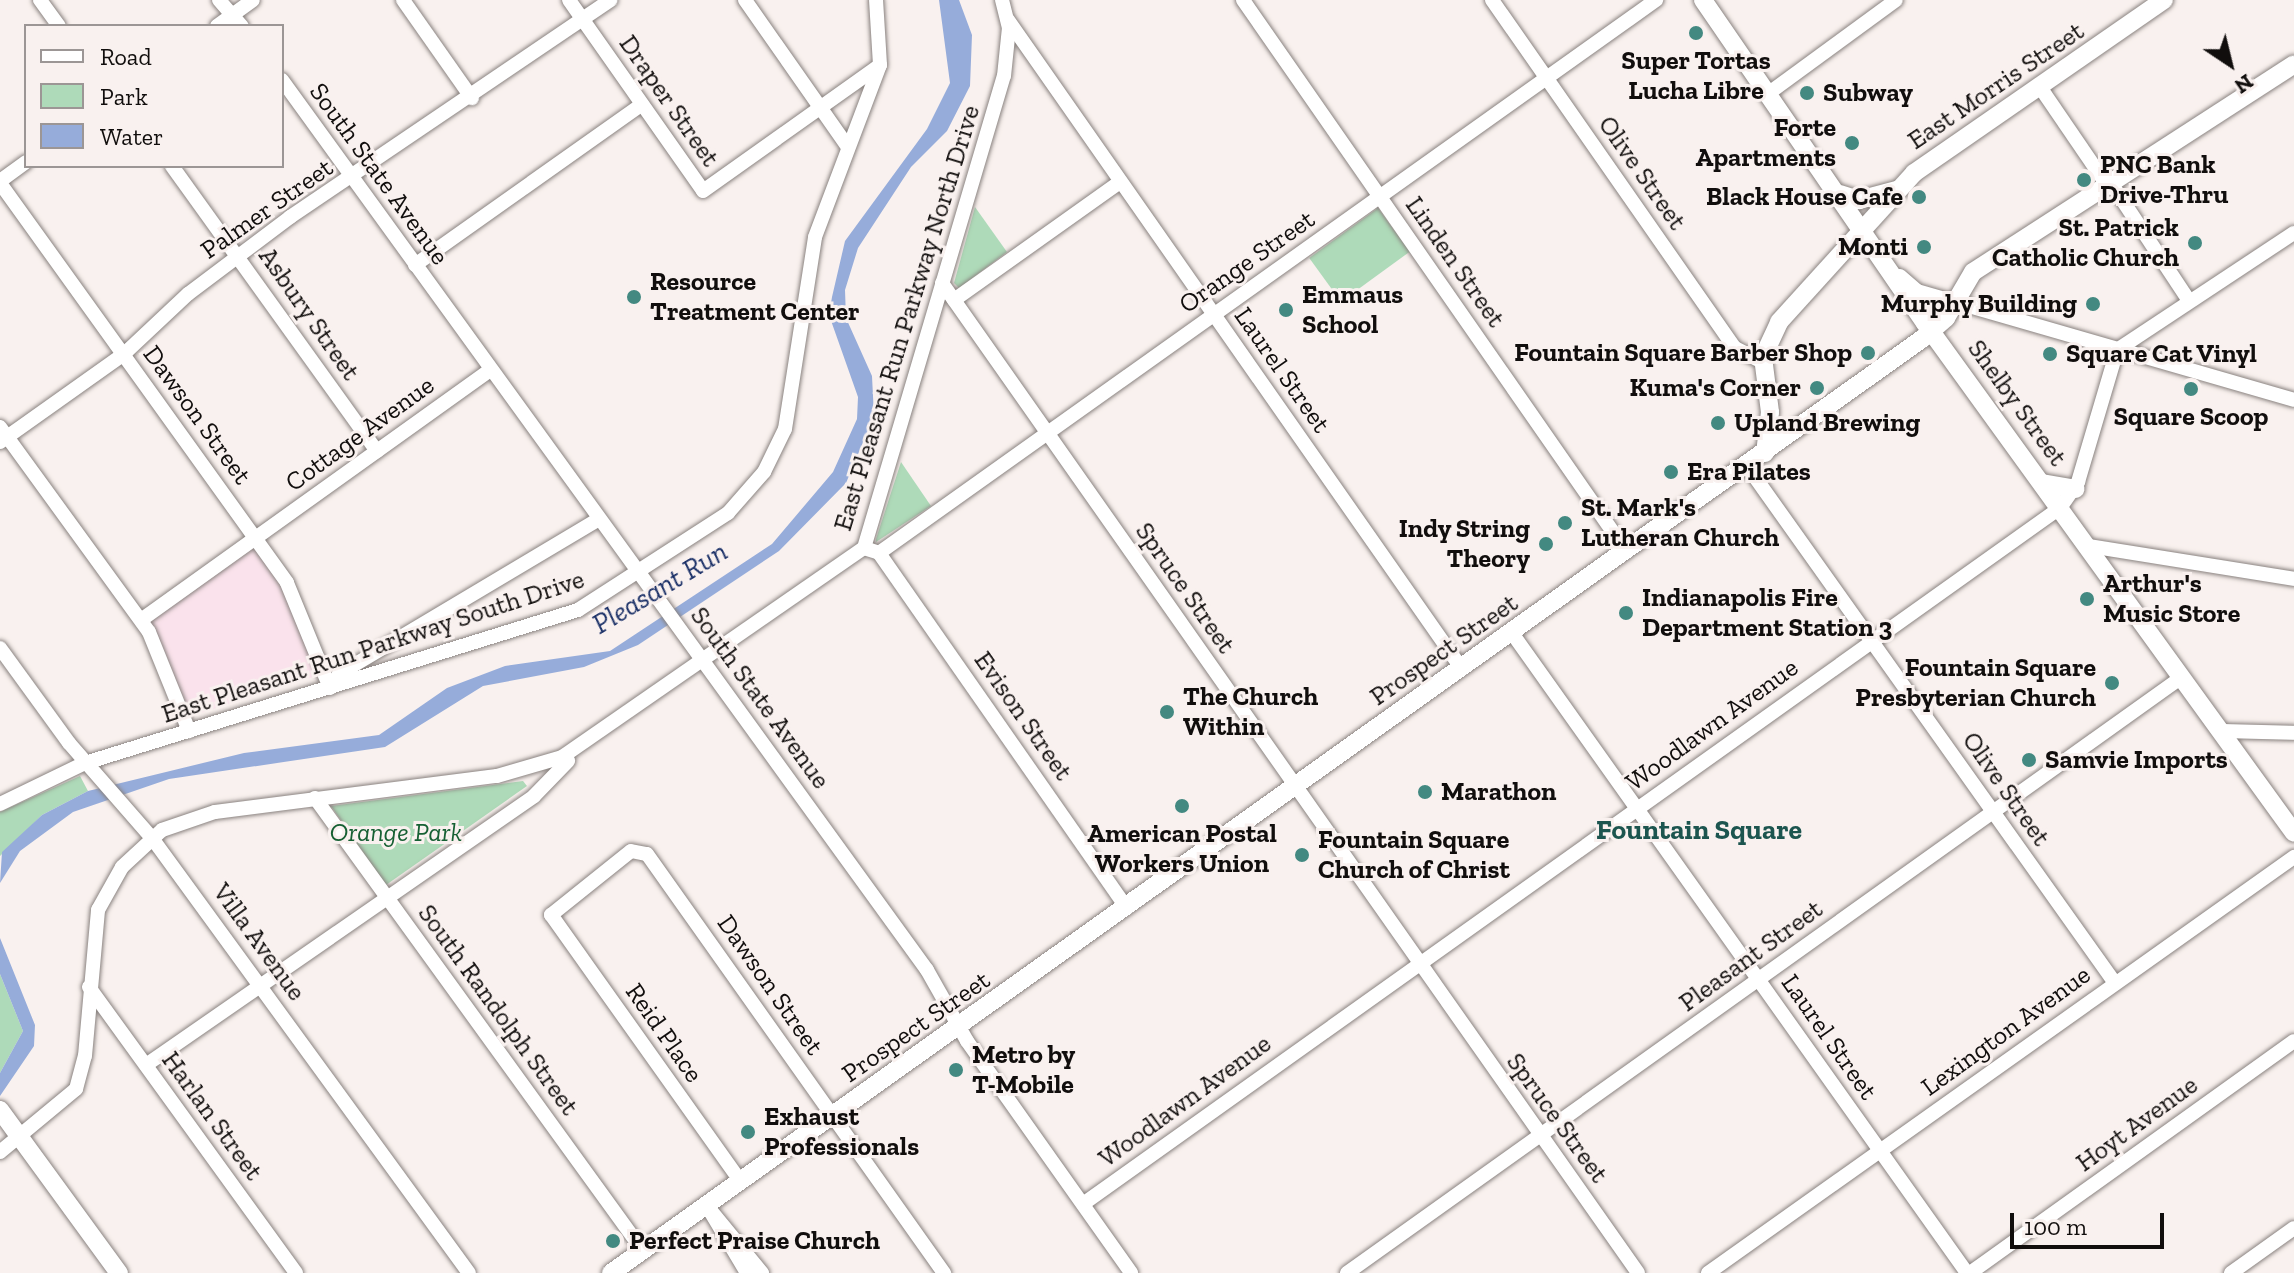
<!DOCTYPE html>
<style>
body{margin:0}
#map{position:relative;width:2294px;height:1273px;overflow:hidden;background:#f9f1ef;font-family:"Zilla Slab",serif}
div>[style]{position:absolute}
.education>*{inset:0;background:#fae2ec}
.green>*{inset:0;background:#aedab9;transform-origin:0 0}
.water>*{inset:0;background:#96acda}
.roads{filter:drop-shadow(0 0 2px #89827f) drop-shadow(0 0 2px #89827f)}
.minor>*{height:14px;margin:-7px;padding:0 7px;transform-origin:7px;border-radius:7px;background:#fff}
.major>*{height:18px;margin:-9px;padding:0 9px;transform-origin:9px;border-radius:9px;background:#fff}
.dots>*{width:22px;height:22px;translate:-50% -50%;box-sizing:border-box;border:4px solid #f9f1ef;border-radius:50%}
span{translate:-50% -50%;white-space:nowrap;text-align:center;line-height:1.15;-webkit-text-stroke:6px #f9f1ef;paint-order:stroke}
.poi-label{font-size:26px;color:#110e0d;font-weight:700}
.left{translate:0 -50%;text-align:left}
.right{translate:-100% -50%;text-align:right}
.street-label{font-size:26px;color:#110e0d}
.park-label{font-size:26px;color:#166033;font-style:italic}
.water-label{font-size:28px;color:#172d65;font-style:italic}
.neighbourhood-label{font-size:28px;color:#1c554f;font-weight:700}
.legend{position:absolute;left:24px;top:24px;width:260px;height:144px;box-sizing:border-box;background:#f9f1ef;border:2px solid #9c9695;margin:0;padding:10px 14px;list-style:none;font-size:24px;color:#110e0d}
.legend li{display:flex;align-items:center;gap:16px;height:40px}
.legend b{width:40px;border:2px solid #9c9695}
.north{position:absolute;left:2190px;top:24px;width:80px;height:80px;-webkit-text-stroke:6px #f9f1ef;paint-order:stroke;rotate:145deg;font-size:22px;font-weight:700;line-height:32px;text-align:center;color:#110e0d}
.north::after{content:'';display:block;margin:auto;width:28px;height:36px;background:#110e0d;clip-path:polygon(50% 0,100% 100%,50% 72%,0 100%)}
.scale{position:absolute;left:2010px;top:1213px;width:154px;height:36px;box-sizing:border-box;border:4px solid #110e0d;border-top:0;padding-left:10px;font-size:24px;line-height:28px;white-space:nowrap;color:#110e0d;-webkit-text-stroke:6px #f9f1ef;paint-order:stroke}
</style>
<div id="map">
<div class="education">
<div style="clip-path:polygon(255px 547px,292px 596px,319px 675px,191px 716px,149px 622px)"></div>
</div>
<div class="green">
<div style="clip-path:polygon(975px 207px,1007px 252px,959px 288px,954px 283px)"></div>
<div style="left:1378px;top:208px;width:54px;height:85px;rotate:54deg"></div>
<div style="clip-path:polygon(901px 462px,931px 506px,876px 542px,876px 539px)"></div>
<div style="clip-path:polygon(80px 776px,88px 791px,42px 815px,0 856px,0 812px)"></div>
<div style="clip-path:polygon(523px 781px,527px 786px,386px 885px,331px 806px)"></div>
<div style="clip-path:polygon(0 974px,23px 1031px,0 1073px)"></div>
</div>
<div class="water">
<div style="clip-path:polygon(939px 0,959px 0,972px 35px,970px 86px,947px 131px,911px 167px,858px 248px,845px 290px,846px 318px,872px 376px,874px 416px,846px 483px,779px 551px,638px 645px,584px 667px,483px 686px,385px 747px,169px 779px,73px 812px,20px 851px,0 883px,2px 852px,42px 815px,88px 791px,244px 753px,379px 735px,447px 688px,505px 666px,610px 651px,772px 544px,833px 472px,857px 419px,858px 397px,829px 315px,832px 297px,845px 241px,927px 129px,950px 83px)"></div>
<div style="clip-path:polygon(0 938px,35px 1025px,34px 1046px,0 1096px,0 1073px,23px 1031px,0 974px)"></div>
</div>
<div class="roads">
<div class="minor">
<div style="left:40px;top:0;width:32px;rotate:54deg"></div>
<div style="left:219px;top:0;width:35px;rotate:49deg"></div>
<div style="left:403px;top:0;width:120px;rotate:54.9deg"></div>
<div style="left:569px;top:0;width:233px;rotate:54.9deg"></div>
<div style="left:703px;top:191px;width:217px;rotate:-35.4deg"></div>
<div style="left:745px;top:0;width:179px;rotate:55deg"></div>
<div style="left:1243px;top:0;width:672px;rotate:55.18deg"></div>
<div style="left:1492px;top:0;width:424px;rotate:55.1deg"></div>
<div style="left:1735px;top:348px;width:31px;rotate:27deg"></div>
<div style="left:1008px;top:20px;width:792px;rotate:55.03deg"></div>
<div style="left:217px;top:26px;width:44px;rotate:-35.8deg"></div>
<div style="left:282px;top:80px;width:1099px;rotate:54.07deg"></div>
<div style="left:927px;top:970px;width:81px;rotate:60.6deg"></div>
<div style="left:967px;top:1041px;width:284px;rotate:54.7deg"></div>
<div style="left:2040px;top:87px;width:122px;rotate:55.7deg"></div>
<div style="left:1769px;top:93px;width:157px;rotate:-36.2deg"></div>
<div style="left:172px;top:166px;width:351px;rotate:54.3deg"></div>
<div style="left:0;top:181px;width:32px;rotate:-36deg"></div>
<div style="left:0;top:183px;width:492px;rotate:54.3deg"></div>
<div style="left:287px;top:583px;width:113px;rotate:67.7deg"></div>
<div style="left:2113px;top:186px;width:138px;rotate:56.5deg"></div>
<div style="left:415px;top:265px;width:278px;rotate:-35.3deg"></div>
<div style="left:1900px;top:276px;width:23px;rotate:41deg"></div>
<div style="left:1917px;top:291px;width:392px;rotate:16.1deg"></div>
<div style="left:942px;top:283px;width:1210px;rotate:54.89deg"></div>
<div style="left:954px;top:300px;width:204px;rotate:-35.4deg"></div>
<div style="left:0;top:427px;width:253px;rotate:54deg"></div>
<div style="left:149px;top:632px;width:107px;rotate:68deg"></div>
<div style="left:0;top:442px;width:152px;rotate:-35.4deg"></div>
<div style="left:124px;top:354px;width:88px;rotate:-43.2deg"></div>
<div style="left:188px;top:294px;width:128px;rotate:-37deg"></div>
<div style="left:290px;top:217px;width:387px;rotate:-34.1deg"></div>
<div style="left:1747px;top:466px;width:635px;rotate:54.56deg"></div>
<div style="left:2089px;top:546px;width:208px;rotate:9.1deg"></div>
<div style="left:864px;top:548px;width:16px;rotate:18deg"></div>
<div style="left:879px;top:553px;width:954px;rotate:-35.44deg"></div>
<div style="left:879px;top:553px;width:433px;rotate:55.1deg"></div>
<div style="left:141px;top:620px;width:429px;rotate:-35.6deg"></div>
<div style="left:1512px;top:633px;width:785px;rotate:54.59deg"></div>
<div style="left:0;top:648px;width:117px;rotate:54deg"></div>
<div style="left:69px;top:743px;width:126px;rotate:48.9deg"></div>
<div style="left:152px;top:838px;width:538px;rotate:53.92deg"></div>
<div style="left:330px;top:688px;width:17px;rotate:-57deg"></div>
<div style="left:339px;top:674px;width:300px;rotate:-30.8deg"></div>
<div style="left:2220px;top:731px;width:74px;rotate:1.5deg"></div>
<div style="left:315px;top:798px;width:559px;rotate:54.09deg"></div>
<div style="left:0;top:804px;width:94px;rotate:-25.8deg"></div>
<div style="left:85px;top:763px;width:516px;rotate:-17.24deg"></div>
<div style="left:578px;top:610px;width:179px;rotate:-32.9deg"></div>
<div style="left:728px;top:513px;width:55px;rotate:-48.7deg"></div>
<div style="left:764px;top:472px;width:48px;rotate:-64deg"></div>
<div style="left:785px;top:429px;width:194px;rotate:-81.1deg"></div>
<div style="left:815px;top:237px;width:184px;rotate:-69.3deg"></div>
<div style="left:880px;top:65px;width:65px;rotate:-93.5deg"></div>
<div style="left:89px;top:987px;width:353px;rotate:54.1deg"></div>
<div style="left:146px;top:1065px;width:472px;rotate:-34.7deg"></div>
<div style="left:534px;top:796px;width:49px;rotate:-45.8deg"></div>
<div style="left:0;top:1152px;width:99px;rotate:-39.7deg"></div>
<div style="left:76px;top:1089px;width:34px;rotate:-75deg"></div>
<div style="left:85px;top:1056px;width:147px;rotate:-84.9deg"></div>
<div style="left:98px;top:910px;width:49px;rotate:-60.8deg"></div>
<div style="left:122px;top:867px;width:54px;rotate:-42.8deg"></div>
<div style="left:162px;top:830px;width:56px;rotate:-18.8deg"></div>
<div style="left:215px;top:812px;width:284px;rotate:-7.3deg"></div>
<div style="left:497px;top:776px;width:68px;rotate:-16.3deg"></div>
<div style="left:562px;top:757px;width:367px;rotate:-34.7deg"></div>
<div style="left:864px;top:548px;width:492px;rotate:-73.5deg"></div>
<div style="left:1004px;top:76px;width:48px;rotate:-84.1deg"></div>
<div style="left:1009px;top:28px;width:29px;rotate:-104deg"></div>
<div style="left:741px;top:1182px;width:328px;rotate:-125.4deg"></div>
<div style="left:551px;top:915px;width:102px;rotate:-38.7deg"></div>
<div style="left:631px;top:851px;width:16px;rotate:11deg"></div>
<div style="left:647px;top:854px;width:514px;rotate:54.67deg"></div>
<div style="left:1083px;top:1204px;width:1200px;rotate:-35.47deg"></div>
<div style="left:2060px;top:508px;width:32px;rotate:-55deg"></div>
<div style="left:2078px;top:482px;width:138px;rotate:-73.5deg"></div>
<div style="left:2117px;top:350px;width:212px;rotate:-33.5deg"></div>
<div style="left:707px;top:1206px;width:87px;rotate:50.6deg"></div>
<div style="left:707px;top:1206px;width:78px;rotate:59.2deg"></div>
<div style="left:1347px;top:1273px;width:1026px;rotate:-35.52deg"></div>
<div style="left:1708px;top:1273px;width:719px;rotate:-35.37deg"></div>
<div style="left:1970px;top:1273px;width:398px;rotate:-35.6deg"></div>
<div style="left:2231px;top:1273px;width:77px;rotate:-35.5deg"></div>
</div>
<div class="major">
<div style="left:1703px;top:0;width:392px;rotate:55.5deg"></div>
<div style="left:1925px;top:323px;width:629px;rotate:54.11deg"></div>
<div style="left:1840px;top:194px;width:20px;rotate:18deg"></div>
<div style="left:1859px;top:200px;width:39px;rotate:-15deg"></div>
<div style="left:1765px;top:453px;width:41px;rotate:-83deg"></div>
<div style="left:1770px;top:412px;width:55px;rotate:-97.3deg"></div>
<div style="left:1763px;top:357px;width:38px;rotate:-65deg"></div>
<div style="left:1779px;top:322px;width:201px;rotate:-47.8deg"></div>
<div style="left:1914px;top:173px;width:304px;rotate:-34.7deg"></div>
<div style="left:2042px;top:483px;width:34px;rotate:10deg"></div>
<div style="left:0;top:1110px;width:202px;rotate:53.9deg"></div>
<div style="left:611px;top:1273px;width:1610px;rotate:-35.47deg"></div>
<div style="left:1922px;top:339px;width:32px;rotate:-41deg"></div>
<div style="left:1946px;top:318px;width:53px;rotate:-59.6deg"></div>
<div style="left:1973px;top:272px;width:382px;rotate:-32.9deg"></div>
</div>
</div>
<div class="dots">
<div style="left:1696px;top:33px;background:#438981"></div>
<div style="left:1807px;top:93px;background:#438981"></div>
<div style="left:1852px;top:143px;background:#438981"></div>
<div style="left:2084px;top:180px;background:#438981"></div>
<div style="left:1919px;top:197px;background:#438981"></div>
<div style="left:2195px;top:243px;background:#438981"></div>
<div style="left:1924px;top:247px;background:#438981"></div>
<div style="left:634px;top:297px;background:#438981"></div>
<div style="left:2093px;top:304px;background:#438981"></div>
<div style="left:1286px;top:310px;background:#438981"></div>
<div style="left:1868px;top:353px;background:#438981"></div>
<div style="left:2050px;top:354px;background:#438981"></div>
<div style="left:1817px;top:388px;background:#438981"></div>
<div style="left:2191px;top:389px;background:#438981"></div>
<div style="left:1718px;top:423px;background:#438981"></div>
<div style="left:1671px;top:472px;background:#438981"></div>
<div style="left:1565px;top:523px;background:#438981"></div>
<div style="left:1546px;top:544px;background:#438981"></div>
<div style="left:2087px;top:599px;background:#438981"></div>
<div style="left:1626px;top:613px;background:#438981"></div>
<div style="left:2112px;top:683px;background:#438981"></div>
<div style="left:1167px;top:712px;background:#438981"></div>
<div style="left:2029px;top:760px;background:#438981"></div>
<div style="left:1425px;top:792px;background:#438981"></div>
<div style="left:1182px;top:806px;background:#438981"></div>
<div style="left:1302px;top:855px;background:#438981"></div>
<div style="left:956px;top:1070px;background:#438981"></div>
<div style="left:748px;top:1132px;background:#438981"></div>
<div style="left:613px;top:1241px;background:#438981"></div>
</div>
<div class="poi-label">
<span style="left:1696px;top:76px">Super Tortas<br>Lucha Libre</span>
<span class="left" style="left:1823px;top:93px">Subway</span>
<span class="right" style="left:1836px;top:143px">Forte<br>Apartments</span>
<span class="left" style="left:2100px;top:180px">PNC Bank<br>Drive-Thru</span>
<span class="right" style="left:1903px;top:197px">Black House Cafe</span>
<span class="right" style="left:2179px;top:243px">St. Patrick<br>Catholic Church</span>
<span class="right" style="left:1908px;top:247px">Monti</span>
<span class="left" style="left:650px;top:297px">Resource<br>Treatment Center</span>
<span class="left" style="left:1302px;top:310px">Emmaus<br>School</span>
<span class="right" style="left:2077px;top:304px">Murphy Building</span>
<span class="right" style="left:1852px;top:353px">Fountain Square Barber Shop</span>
<span class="left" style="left:2066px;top:354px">Square Cat Vinyl</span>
<span class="right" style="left:1801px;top:388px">Kuma's Corner</span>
<span style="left:2191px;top:417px">Square Scoop</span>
<span class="left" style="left:1734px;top:423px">Upland Brewing</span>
<span class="left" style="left:1687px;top:472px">Era Pilates</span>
<span class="left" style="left:1581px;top:523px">St. Mark's<br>Lutheran Church</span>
<span class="right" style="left:1530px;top:544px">Indy String<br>Theory</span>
<span class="left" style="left:2103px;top:599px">Arthur's<br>Music Store</span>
<span class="left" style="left:1642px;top:613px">Indianapolis Fire<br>Department Station 3</span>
<span class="right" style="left:2096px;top:683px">Fountain Square<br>Presbyterian Church</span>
<span class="left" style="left:1183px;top:712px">The Church<br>Within</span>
<span class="left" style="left:2045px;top:760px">Samvie Imports</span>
<span class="left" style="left:1441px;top:792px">Marathon</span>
<span style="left:1182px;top:849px">American Postal<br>Workers Union</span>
<span class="left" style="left:1318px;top:855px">Fountain Square<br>Church of Christ</span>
<span class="left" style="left:972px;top:1070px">Metro by<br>T-Mobile</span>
<span class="left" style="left:764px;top:1132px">Exhaust<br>Professionals</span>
<span class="left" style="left:629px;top:1241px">Perfect Praise Church</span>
</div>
<div class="street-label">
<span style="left:1996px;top:86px;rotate:-34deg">East Morris Street</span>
<span style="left:669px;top:101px;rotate:55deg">Draper Street</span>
<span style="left:1642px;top:173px;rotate:55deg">Olive Street</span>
<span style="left:379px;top:174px;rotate:54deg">South State Avenue</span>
<span style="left:267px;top:209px;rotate:-35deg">Palmer Street</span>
<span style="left:1247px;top:262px;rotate:-35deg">Orange Street</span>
<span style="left:1455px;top:262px;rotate:55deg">Linden Street</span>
<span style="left:309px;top:314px;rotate:55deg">Asbury Street</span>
<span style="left:907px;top:318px;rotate:-73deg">East Pleasant Run Parkway North Drive</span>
<span style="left:1282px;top:370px;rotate:55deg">Laurel Street</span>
<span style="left:2017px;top:403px;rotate:54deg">Shelby Street</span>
<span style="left:197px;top:415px;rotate:54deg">Dawson Street</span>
<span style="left:360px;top:434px;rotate:-36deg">Cottage Avenue</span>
<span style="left:1185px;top:588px;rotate:55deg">Spruce Street</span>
<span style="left:373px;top:647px;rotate:-18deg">East Pleasant Run Parkway South Drive</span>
<span style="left:1444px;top:650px;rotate:-35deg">Prospect Street</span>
<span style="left:760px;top:698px;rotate:54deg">South State Avenue</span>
<span style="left:1023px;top:716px;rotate:55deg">Evison Street</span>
<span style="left:1712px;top:725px;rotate:-36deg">Woodlawn Avenue</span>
<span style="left:2006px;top:789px;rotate:55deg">Olive Street</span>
<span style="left:259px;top:942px;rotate:54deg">Villa Avenue</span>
<span style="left:1751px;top:956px;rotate:-36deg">Pleasant Street</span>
<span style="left:770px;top:985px;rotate:55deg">Dawson Street</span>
<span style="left:498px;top:1010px;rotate:54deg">South Randolph Street</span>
<span style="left:916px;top:1027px;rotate:-35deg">Prospect Street</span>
<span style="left:2006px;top:1031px;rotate:-36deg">Lexington Avenue</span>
<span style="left:664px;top:1033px;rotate:55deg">Reid Place</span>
<span style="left:1829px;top:1037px;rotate:55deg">Laurel Street</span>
<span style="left:1185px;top:1101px;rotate:-36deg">Woodlawn Avenue</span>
<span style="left:212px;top:1116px;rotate:54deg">Harlan Street</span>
<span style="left:1557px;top:1118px;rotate:54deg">Spruce Street</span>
<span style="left:2137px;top:1124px;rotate:-36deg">Hoyt Avenue</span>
</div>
<div class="park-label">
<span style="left:396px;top:833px">Orange Park</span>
</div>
<div class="water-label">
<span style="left:660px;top:588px;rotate:-31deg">Pleasant Run</span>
</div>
<div class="neighbourhood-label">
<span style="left:1699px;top:830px">Fountain Square</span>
</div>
<ul class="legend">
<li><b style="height:10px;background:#fff"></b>Road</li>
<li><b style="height:22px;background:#aedab9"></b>Park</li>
<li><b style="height:22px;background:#96acda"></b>Water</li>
</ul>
<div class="north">N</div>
<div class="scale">100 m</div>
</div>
